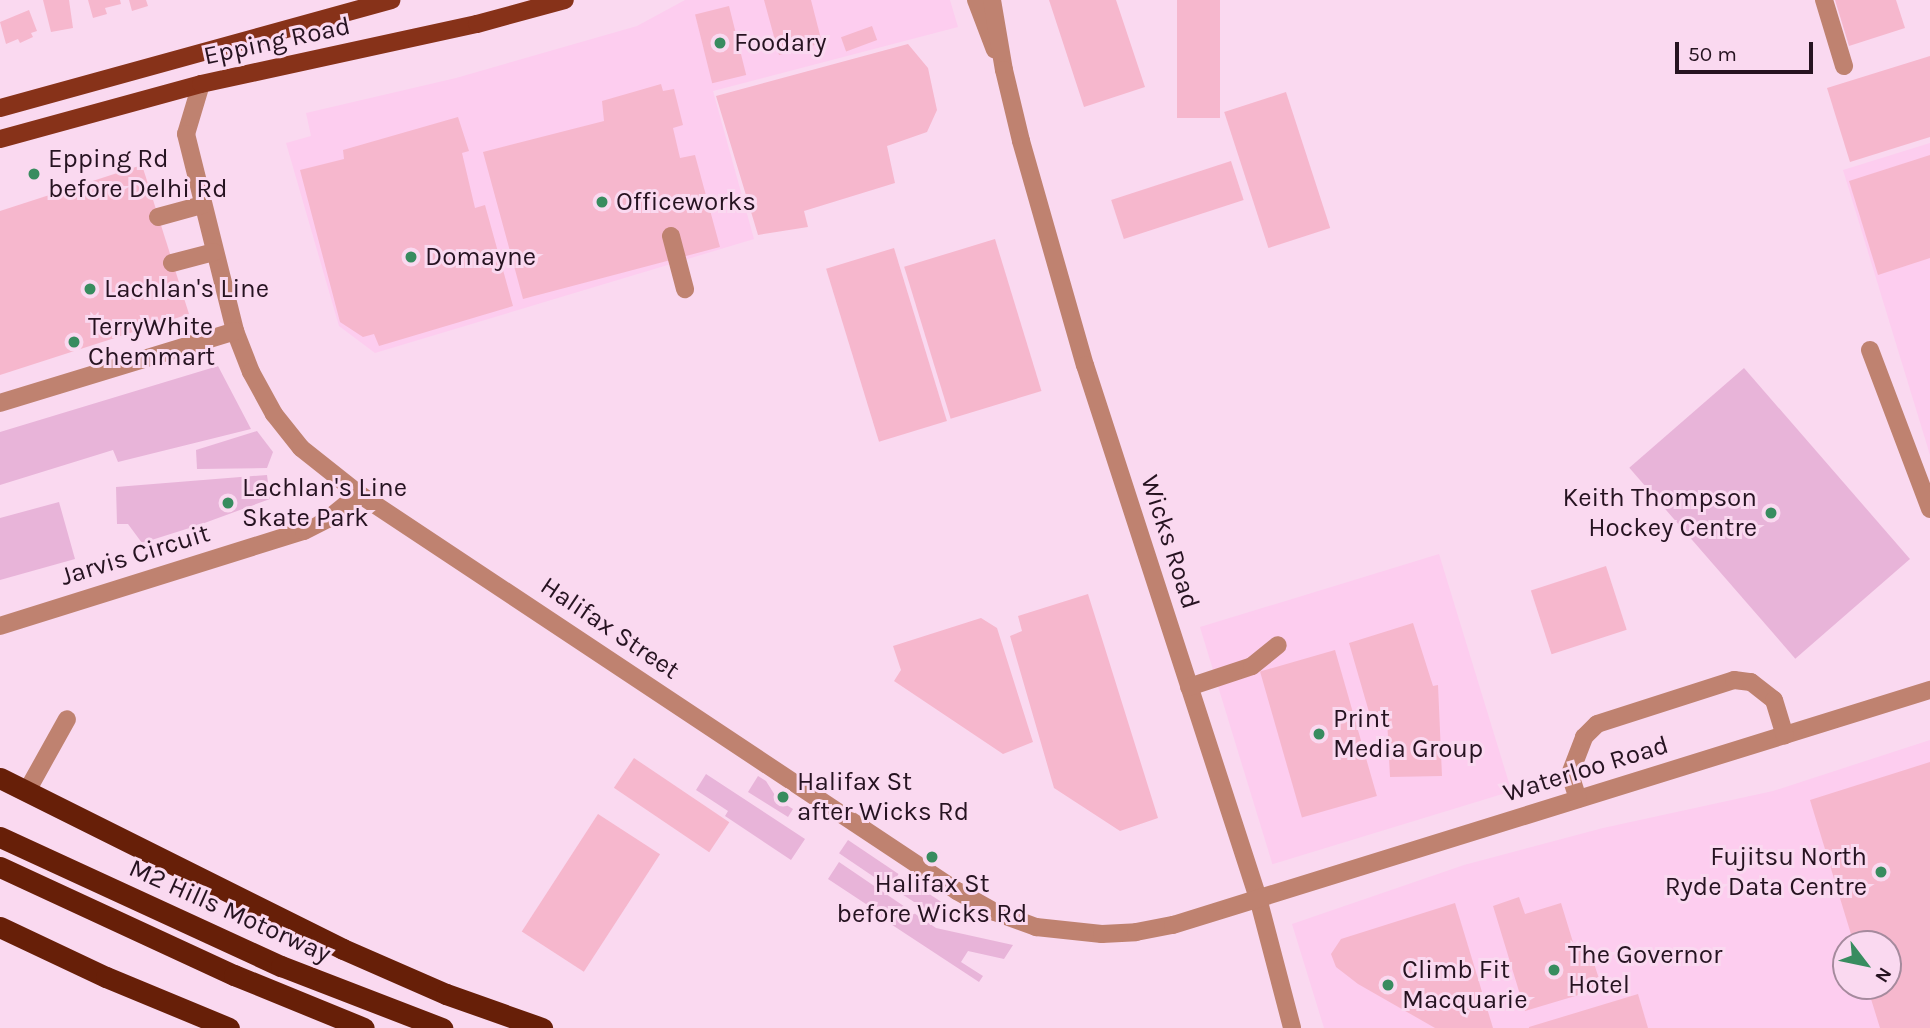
<!DOCTYPE html>
<style>
body{margin:0}
#map{position:relative;width:1930px;height:1028px;overflow:hidden;background:#fad9f0;font-family:Karla,sans-serif}
div>[style]{position:absolute}
.built>*{inset:0;background:#fdcdef;transform-origin:0 0}
.green>*{inset:0;background:#e8b4d9;transform-origin:0 0}
.building>*{inset:0;background:#f6b7cd;transform-origin:0 0}
.minor>*{height:18px;margin:-9px;padding:0 9px;transform-origin:9px;border-radius:9px;background:#bf8270}
.major>*{height:18px;margin:-9px;padding:0 9px;transform-origin:9px;border-radius:9px;background:#873219}
.highway>*{height:21px;margin:-10.5px;padding:0 10.5px;transform-origin:10.5px;border-radius:10.5px;background:#671f08}
.dots>*{width:19px;height:19px;translate:-50% -50%;box-sizing:border-box;border:4px solid #fad9f0;border-radius:50%}
span{translate:-50% -50%;white-space:nowrap;text-align:center;line-height:1.15;-webkit-text-stroke:6px #fad9f0;paint-order:stroke}
.street-label{font-size:26px;color:#261321}
.poi-label{font-size:26px;color:#261321}
.left{translate:0 -50%;text-align:left}
.right{translate:-100% -50%;text-align:right}
.north{position:absolute;left:1832px;top:930px;width:70px;height:70px;box-sizing:border-box;background:#fad9f0;border:2px solid #a58a9d;border-radius:50%;rotate:122deg;font-size:19px;font-weight:700;line-height:28px;text-align:center;color:#261321}
.north::after{content:'';display:block;margin:auto;width:24px;height:32px;background:#388c5f;clip-path:polygon(50% 0,100% 100%,50% 72%,0 100%)}
.scale{position:absolute;left:1675px;top:42px;width:138px;height:32px;box-sizing:border-box;border:4px solid #261321;border-top:0;padding-left:9px;font-size:21px;line-height:24px;white-space:nowrap;color:#261321;-webkit-text-stroke:5px #fad9f0;paint-order:stroke}
</style>
<div id="map">
<div class="built">
<div style="clip-path:polygon(685px 0,950px 0,958px 27px,713px 91px,754px 239px,375px 353px,339px 326px,286px 143px,311px 136px,306px 113px,456px 78px,637px 26px)"></div>
<div style="clip-path:polygon(1930px 143px,1930px 455px,1843px 170px)"></div>
<div style="left:1439px;top:554px;width:248px;height:250px;rotate:73deg"></div>
<div style="clip-path:polygon(evenodd,1930px 740px,1930px 1028px,1324px 1028px,1292px 924px,1464px 865px,1603px 828px,1773px 791px,1930px 740px,1846px 944px,1888px 944px,1888px 986px,1846px 986px,1846px 944px)"></div>
</div>
<div class="green">
<div style="clip-path:polygon(218px 366px,251px 429px,118px 462px,113px 450px,0 485px,0 432px)"></div>
<div style="left:1744px;top:368px;width:253px;height:152px;rotate:49deg"></div>
<div style="clip-path:polygon(257px 431px,273px 452px,267px 468px,197px 469px,196px 450px)"></div>
<div style="clip-path:polygon(267px 475px,270px 499px,199px 525px,142px 543px,128px 524px,117px 524px,116px 487px)"></div>
<div style="clip-path:polygon(59px 502px,75px 559px,0 580px,0 518px)"></div>
<div style="clip-path:polygon(706px 774px,805px 839px,791px 860px,725px 816px,728px 811px,696px 790px)"></div>
<div style="clip-path:polygon(758px 776px,766px 781px,778px 800px,793px 809px,788px 817px,748px 792px)"></div>
<div style="left:848px;top:840px;width:61px;height:16px;rotate:34deg"></div>
<div style="clip-path:polygon(839px 862px,936px 928px,1013px 945px,1004px 959px,968px 951px,961px 962px,983px 976px,979px 982px,874px 913px,875px 910px,828px 879px)"></div>
<div style="left:903px;top:877px;width:45px;height:15px;rotate:33deg"></div>
</div>
<div class="building">
<div style="clip-path:polygon(43px 0,69px 0,73px 28px,51px 32px)"></div>
<div style="clip-path:polygon(88px 0,120px 0,121px 4px,105px 8px,107px 14px,93px 18px)"></div>
<div style="clip-path:polygon(129px 0,146px 0,148px 6px,132px 11px)"></div>
<div style="clip-path:polygon(764px 0,811px 0,822px 43px,779px 55px)"></div>
<div style="clip-path:polygon(1049px 0,1116px 0,1145px 87px,1084px 107px)"></div>
<div style="left:1177px;top:0;width:43px;height:118px"></div>
<div style="clip-path:polygon(1835px 0,1896px 0,1905px 28px,1849px 46px)"></div>
<div style="left:729px;top:6px;width:71px;height:35px;rotate:76deg"></div>
<div style="clip-path:polygon(29px 10px,37px 31px,31px 33px,33px 37px,20px 43px,18px 39px,6px 44px,0 22px)"></div>
<div style="left:872px;top:26px;width:15px;height:33px;rotate:70deg"></div>
<div style="clip-path:polygon(908px 44px,928px 68px,937px 110px,927px 132px,887px 146px,895px 183px,804px 211px,808px 227px,758px 235px,716px 96px)"></div>
<div style="clip-path:polygon(1930px 56px,1930px 137px,1850px 162px,1827px 88px)"></div>
<div style="clip-path:polygon(661px 84px,663px 91px,674px 89px,683px 125px,673px 128px,680px 158px,695px 155px,720px 247px,523px 299px,483px 152px,604px 121px,602px 101px)"></div>
<div style="left:1286px;top:92px;width:143px;height:65px;rotate:72deg"></div>
<div style="clip-path:polygon(458px 117px,469px 151px,462px 153px,475px 208px,485px 205px,513px 306px,379px 346px,374px 334px,363px 337px,340px 322px,300px 170px,344px 159px,343px 150px)"></div>
<div style="clip-path:polygon(1930px 155px,1930px 258px,1878px 275px,1849px 181px)"></div>
<div style="left:1231px;top:161px;width:41px;height:126px;rotate:72deg"></div>
<div style="clip-path:polygon(142px 165px,189px 314px,0 375px,0 211px)"></div>
<div style="left:995px;top:239px;width:159px;height:95px;rotate:73deg"></div>
<div style="left:894px;top:248px;width:181px;height:71px;rotate:73deg"></div>
<div style="left:1606px;top:566px;width:67px;height:79px;rotate:72deg"></div>
<div style="clip-path:polygon(1088px 594px,1158px 818px,1120px 831px,1054px 788px,1010px 636px,1022px 631px,1018px 616px)"></div>
<div style="clip-path:polygon(981px 618px,997px 628px,1033px 742px,1003px 754px,894px 681px,901px 670px,893px 646px)"></div>
<div style="clip-path:polygon(1413px 623px,1433px 686px,1438px 685px,1442px 776px,1390px 777px,1387px 718px,1371px 719px,1349px 643px)"></div>
<div style="left:1335px;top:650px;width:152px;height:78px;rotate:74deg"></div>
<div style="left:634px;top:758px;width:115px;height:36px;rotate:34deg"></div>
<div style="clip-path:polygon(1930px 762px,1930px 1028px,1880px 1028px,1867px 986px,1888px 986px,1888px 944px,1854px 944px,1810px 800px)"></div>
<div style="left:598px;top:814px;width:74px;height:140px;rotate:33deg"></div>
<div style="clip-path:polygon(1519px 897px,1525px 914px,1561px 903px,1576px 952px,1589px 948px,1602px 988px,1525px 1011px,1493px 906px)"></div>
<div style="clip-path:polygon(1455px 903px,1493px 1028px,1435px 1028px,1358px 984px,1336px 967px,1331px 954px,1341px 939px)"></div>
<div style="clip-path:polygon(1638px 994px,1648px 1028px,1529px 1028px,1529px 1027px)"></div>
</div>
<div class="minor">
<div style="left:976px;top:0;width:53px;rotate:69.2deg"></div>
<div style="left:992px;top:0;width:71px;rotate:80.3deg"></div>
<div style="left:1004px;top:70px;width:73px;rotate:76.5deg"></div>
<div style="left:1021px;top:141px;width:233px;rotate:74.1deg"></div>
<div style="left:1085px;top:365px;width:560px;rotate:72.02deg"></div>
<div style="left:1258px;top:898px;width:134px;rotate:75.3deg"></div>
<div style="left:1824px;top:0;width:69px;rotate:73.1deg"></div>
<div style="left:201px;top:84px;width:52px;rotate:106.7deg"></div>
<div style="left:186px;top:134px;width:203px;rotate:76deg"></div>
<div style="left:235px;top:331px;width:44px;rotate:68.7deg"></div>
<div style="left:251px;top:372px;width:48px;rotate:61.3deg"></div>
<div style="left:274px;top:414px;width:43px;rotate:51.5deg"></div>
<div style="left:301px;top:448px;width:74px;rotate:38.4deg"></div>
<div style="left:359px;top:494px;width:718px;rotate:33.58deg"></div>
<div style="left:957px;top:891px;width:43px;rotate:28.9deg"></div>
<div style="left:995px;top:912px;width:44px;rotate:20.1deg"></div>
<div style="left:1036px;top:927px;width:66px;rotate:6.1deg"></div>
<div style="left:1102px;top:934px;width:34px;rotate:-3deg"></div>
<div style="left:1136px;top:932px;width:38px;rotate:-11deg"></div>
<div style="left:1173px;top:925px;width:793px;rotate:-17.25deg"></div>
<div style="left:158px;top:217px;width:46px;rotate:-15.3deg"></div>
<div style="left:671px;top:236px;width:55px;rotate:75.2deg"></div>
<div style="left:172px;top:263px;width:43px;rotate:-14.7deg"></div>
<div style="left:1870px;top:350px;width:170px;rotate:69.3deg"></div>
<div style="left:0;top:403px;width:246px;rotate:-17deg"></div>
<div style="left:0;top:626px;width:318px;rotate:-17.4deg"></div>
<div style="left:304px;top:531px;width:27px;rotate:-27deg"></div>
<div style="left:328px;top:519px;width:40px;rotate:-39deg"></div>
<div style="left:1189px;top:687px;width:66px;rotate:-18.4deg"></div>
<div style="left:1252px;top:666px;width:33px;rotate:-39deg"></div>
<div style="left:27px;top:791px;width:82px;rotate:-60.9deg"></div>
<div style="left:1578px;top:799px;width:26px;rotate:-108deg"></div>
<div style="left:1570px;top:774px;width:40px;rotate:-69deg"></div>
<div style="left:1584px;top:737px;width:18px;rotate:-45deg"></div>
<div style="left:1597px;top:724px;width:144px;rotate:-17.8deg"></div>
<div style="left:1734px;top:680px;width:17px;rotate:7deg"></div>
<div style="left:1751px;top:682px;width:29px;rotate:38deg"></div>
<div style="left:1774px;top:700px;width:37px;rotate:73deg"></div>
</div>
<div class="major">
<div style="left:0;top:108px;width:406px;rotate:-15.4deg"></div>
<div style="left:0;top:139px;width:208px;rotate:-15.3deg"></div>
<div style="left:201px;top:84px;width:282px;rotate:-12.3deg"></div>
<div style="left:477px;top:24px;width:91px;rotate:-15.3deg"></div>
</div>
<div class="highway">
<div style="left:0;top:778px;width:383px;rotate:26.5deg"></div>
<div style="left:343px;top:949px;width:112px;rotate:23.6deg"></div>
<div style="left:446px;top:994px;width:102px;rotate:19.5deg"></div>
<div style="left:0;top:837px;width:309px;rotate:24.7deg"></div>
<div style="left:281px;top:966px;width:173px;rotate:21.1deg"></div>
<div style="left:0;top:867px;width:258px;rotate:24.8deg"></div>
<div style="left:234px;top:975px;width:140px;rotate:22.2deg"></div>
<div style="left:0;top:927px;width:117px;rotate:25.3deg"></div>
<div style="left:106px;top:977px;width:133px;rotate:22.5deg"></div>
</div>
<div class="dots">
<div style="left:720px;top:43px;background:#388c5f"></div>
<div style="left:34px;top:174px;background:#388c5f"></div>
<div style="left:602px;top:202px;background:#388c5f"></div>
<div style="left:411px;top:257px;background:#388c5f"></div>
<div style="left:90px;top:289px;background:#388c5f"></div>
<div style="left:74px;top:342px;background:#388c5f"></div>
<div style="left:228px;top:503px;background:#388c5f"></div>
<div style="left:1771px;top:513px;background:#388c5f"></div>
<div style="left:1319px;top:734px;background:#388c5f"></div>
<div style="left:783px;top:797px;background:#388c5f"></div>
<div style="left:932px;top:857px;background:#388c5f"></div>
<div style="left:1881px;top:872px;background:#388c5f"></div>
<div style="left:1554px;top:970px;background:#388c5f"></div>
<div style="left:1388px;top:985px;background:#388c5f"></div>
</div>
<div class="street-label">
<span style="left:277px;top:41px;rotate:-12deg">Epping Road</span>
<span style="left:1170px;top:542px;rotate:72deg">Wicks Road</span>
<span style="left:135px;top:555px;rotate:-17deg">Jarvis Circuit</span>
<span style="left:610px;top:628px;rotate:34deg">Halifax Street</span>
<span style="left:1586px;top:769px;rotate:-17deg">Waterloo Road</span>
<span style="left:230px;top:911px;rotate:24deg">M2 Hills Motorway</span>
</div>
<div class="poi-label">
<span class="left" style="left:734px;top:43px">Foodary</span>
<span class="left" style="left:48px;top:174px">Epping Rd<br>before Delhi Rd</span>
<span class="left" style="left:616px;top:202px">Officeworks</span>
<span class="left" style="left:425px;top:257px">Domayne</span>
<span class="left" style="left:104px;top:289px">Lachlan's Line</span>
<span class="left" style="left:88px;top:342px">TerryWhite<br>Chemmart</span>
<span class="left" style="left:242px;top:503px">Lachlan's Line<br>Skate Park</span>
<span class="right" style="left:1757px;top:513px">Keith Thompson<br>Hockey Centre</span>
<span class="left" style="left:1333px;top:734px">Print<br>Media Group</span>
<span class="left" style="left:797px;top:797px">Halifax St<br>after Wicks Rd</span>
<span class="right" style="left:1867px;top:872px">Fujitsu North<br>Ryde Data Centre</span>
<span style="left:932px;top:899px">Halifax St<br>before Wicks Rd</span>
<span class="left" style="left:1568px;top:970px">The Governor<br>Hotel</span>
<span class="left" style="left:1402px;top:985px">Climb Fit<br>Macquarie</span>
</div>
<div class="north">N</div>
<div class="scale">50 m</div>
</div>
